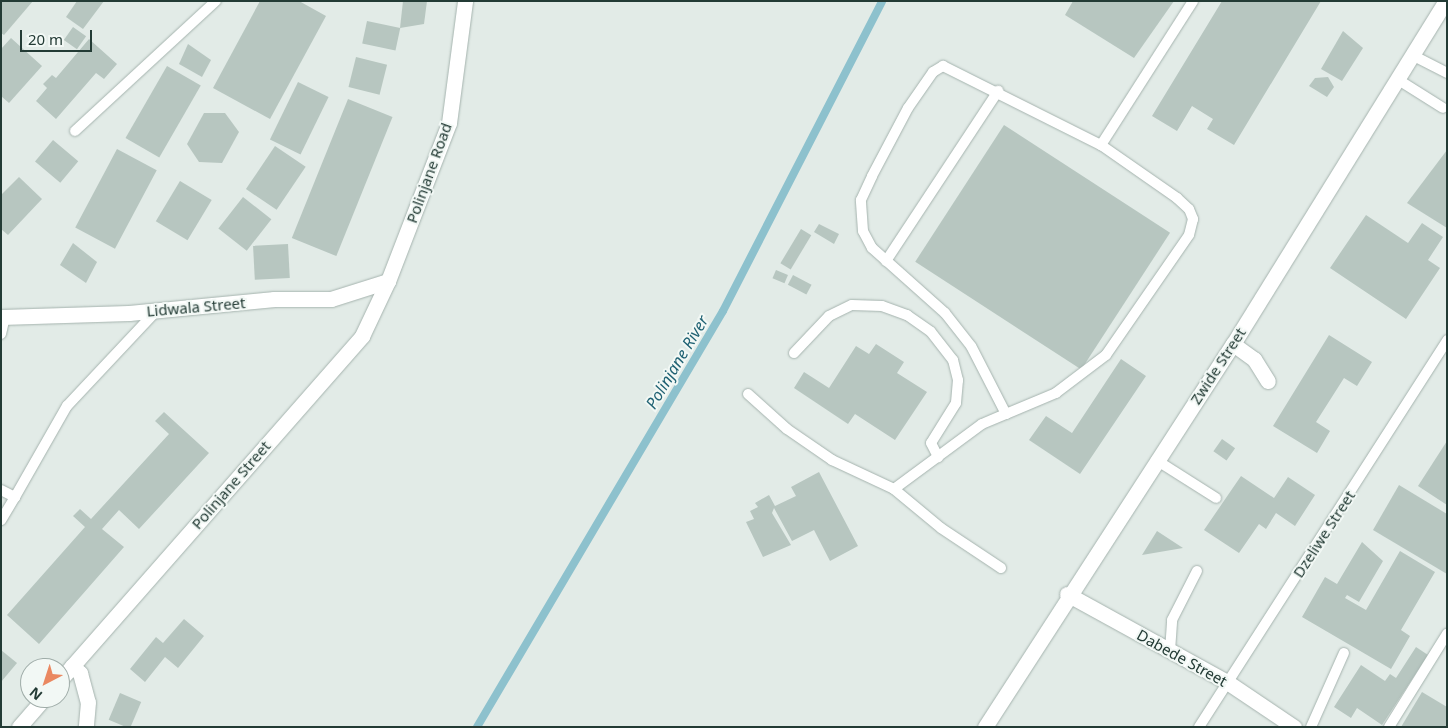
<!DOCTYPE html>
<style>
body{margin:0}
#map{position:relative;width:1448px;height:728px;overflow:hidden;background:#e2ebe7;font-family:"Noto Sans",sans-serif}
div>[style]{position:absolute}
.stream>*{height:8px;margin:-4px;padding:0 4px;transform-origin:4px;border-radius:4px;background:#8dc1cd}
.building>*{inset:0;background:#b7c6c0;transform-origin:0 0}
.roads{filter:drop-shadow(0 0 1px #a5b3ae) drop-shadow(0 0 1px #a5b3ae)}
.service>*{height:10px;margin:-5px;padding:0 5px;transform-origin:5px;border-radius:5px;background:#fff}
.minor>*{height:15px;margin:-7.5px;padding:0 7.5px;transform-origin:7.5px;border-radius:7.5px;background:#fff}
.tertiary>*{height:15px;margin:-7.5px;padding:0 7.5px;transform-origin:7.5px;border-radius:7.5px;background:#fff}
span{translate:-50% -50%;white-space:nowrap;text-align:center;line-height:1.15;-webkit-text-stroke:4px #f2f8f5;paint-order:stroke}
.street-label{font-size:15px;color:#233b35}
.water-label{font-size:16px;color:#206273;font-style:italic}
.frame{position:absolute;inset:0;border:2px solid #233b35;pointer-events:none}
.north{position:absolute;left:20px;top:658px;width:50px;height:50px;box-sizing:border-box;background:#f2f8f5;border:1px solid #9faca8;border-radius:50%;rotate:220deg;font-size:14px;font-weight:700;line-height:20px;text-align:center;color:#233b35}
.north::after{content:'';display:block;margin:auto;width:18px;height:22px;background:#ea8861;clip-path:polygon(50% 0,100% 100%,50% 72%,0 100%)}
.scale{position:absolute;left:20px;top:30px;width:72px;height:22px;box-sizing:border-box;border:2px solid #233b35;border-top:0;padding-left:6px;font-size:15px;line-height:18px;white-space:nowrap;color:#233b35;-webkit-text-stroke:4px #f2f8f5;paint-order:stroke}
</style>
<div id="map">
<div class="stream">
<div style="left:477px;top:727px;width:483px;rotate:-59.4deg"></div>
<div style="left:723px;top:311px;width:348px;rotate:-62.8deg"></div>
</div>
<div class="building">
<div style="clip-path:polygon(1px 1px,33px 1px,4px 35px,1px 33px)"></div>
<div style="clip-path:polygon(77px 1px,104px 1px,83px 29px,66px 17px)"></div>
<div style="clip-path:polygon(260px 1px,299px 1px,326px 16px,270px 119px,213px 88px)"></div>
<div style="clip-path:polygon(403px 1px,427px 1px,424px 24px,400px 28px)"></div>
<div style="clip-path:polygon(1073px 1px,1174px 1px,1134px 58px,1065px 15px)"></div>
<div style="clip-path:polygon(1222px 1px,1321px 1px,1234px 145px,1207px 129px,1213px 119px,1192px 106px,1177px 131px,1152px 116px)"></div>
<div style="left:367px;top:21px;width:34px;height:23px;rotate:12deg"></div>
<div style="left:73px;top:27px;width:16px;height:16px;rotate:35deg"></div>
<div style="clip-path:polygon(1343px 31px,1363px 48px,1342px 81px,1321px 69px)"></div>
<div style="clip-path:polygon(11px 38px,42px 66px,9px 103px,1px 96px,1px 49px)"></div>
<div style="clip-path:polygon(89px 39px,117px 64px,104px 79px,96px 73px,56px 119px,36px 101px,47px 88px,43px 84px,52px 75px,56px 78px)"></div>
<div style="clip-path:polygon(188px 44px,211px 60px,202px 77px,179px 64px)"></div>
<div style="left:356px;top:57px;width:32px;height:31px;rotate:14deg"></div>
<div style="left:167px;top:66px;width:39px;height:83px;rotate:30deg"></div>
<div style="clip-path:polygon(1328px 77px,1334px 87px,1327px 97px,1309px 86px,1315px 78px)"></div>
<div style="left:298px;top:82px;width:34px;height:64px;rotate:26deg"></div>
<div style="left:348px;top:99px;width:48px;height:150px;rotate:22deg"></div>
<div style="clip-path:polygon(204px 113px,225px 113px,239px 132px,222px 163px,199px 162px,187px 144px)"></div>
<div style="left:1004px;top:125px;width:198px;height:163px;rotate:33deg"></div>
<div style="left:53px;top:140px;width:33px;height:28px;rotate:40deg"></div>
<div style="left:275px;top:146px;width:37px;height:52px;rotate:34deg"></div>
<div style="left:117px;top:149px;width:45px;height:89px;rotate:28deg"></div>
<div style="clip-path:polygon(1447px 150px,1447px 228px,1407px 203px)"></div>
<div style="clip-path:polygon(19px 177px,42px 199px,8px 235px,1px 229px,1px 195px)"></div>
<div style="left:180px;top:181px;width:37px;height:47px;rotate:31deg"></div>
<div style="left:243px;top:197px;width:36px;height:40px;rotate:38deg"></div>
<div style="clip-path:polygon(1366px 215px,1408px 243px,1422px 223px,1443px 237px,1428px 260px,1440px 268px,1406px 319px,1330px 268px)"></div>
<div style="clip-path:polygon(819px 224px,839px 234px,834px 244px,814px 232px)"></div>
<div style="left:801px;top:229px;width:12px;height:40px;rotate:31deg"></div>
<div style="clip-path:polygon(73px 243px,97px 262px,86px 283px,60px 265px)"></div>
<div style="left:288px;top:244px;width:34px;height:35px;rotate:87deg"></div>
<div style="left:776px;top:270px;width:13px;height:9px;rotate:23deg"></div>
<div style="left:793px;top:275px;width:21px;height:11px;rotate:28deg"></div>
<div style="clip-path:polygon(1329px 335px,1372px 362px,1357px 386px,1344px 378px,1316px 422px,1330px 431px,1317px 453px,1273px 426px)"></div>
<div style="clip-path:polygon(876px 344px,904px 362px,897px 373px,927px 392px,895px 440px,855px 414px,848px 424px,794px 388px,804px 372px,829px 388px,856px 346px,869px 354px)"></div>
<div style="clip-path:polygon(1121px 359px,1146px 376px,1080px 474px,1029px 440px,1046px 416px,1072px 433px)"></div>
<div style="clip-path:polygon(164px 412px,209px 453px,139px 529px,119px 510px,102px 529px,124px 547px,39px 644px,7px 615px,85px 527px,73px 516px,80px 509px,91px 519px,169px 434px,155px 421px)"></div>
<div style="left:1222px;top:439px;width:16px;height:15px;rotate:35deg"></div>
<div style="clip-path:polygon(1447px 441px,1447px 505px,1418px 486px)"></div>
<div style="clip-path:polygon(819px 472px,858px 546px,830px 561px,814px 530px,792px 541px,774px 508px,772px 513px,791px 545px,763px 557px,746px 522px,754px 519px,750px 511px,758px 507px,755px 503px,769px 495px,775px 506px,796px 496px,791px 487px)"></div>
<div style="clip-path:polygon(1241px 476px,1274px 498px,1288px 477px,1315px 495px,1295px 526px,1276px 513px,1266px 529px,1259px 524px,1239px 553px,1204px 530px)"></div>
<div style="clip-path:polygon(1399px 485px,1447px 514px,1447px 574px,1373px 530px)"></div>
<div style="clip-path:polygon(1157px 531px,1183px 548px,1142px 555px)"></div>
<div style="clip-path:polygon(1362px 542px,1383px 561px,1359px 602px,1347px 595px,1345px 598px,1366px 610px,1400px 551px,1435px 572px,1401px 630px,1410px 636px,1391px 669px,1302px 617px,1325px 577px,1337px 584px)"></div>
<div style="clip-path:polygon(184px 619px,204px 636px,178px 668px,165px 657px,145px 682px,130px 669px,156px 637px,163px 643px)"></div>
<div style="clip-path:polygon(1416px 647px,1428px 655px,1382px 725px,1357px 708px,1351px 718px,1334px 707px,1361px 665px,1385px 681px,1390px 674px,1396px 678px)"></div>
<div style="clip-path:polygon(1px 650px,17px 663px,1px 682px)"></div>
<div style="clip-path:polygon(1422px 692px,1447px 707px,1447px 727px,1401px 727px)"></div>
<div style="left:120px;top:693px;width:23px;height:29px;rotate:23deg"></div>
</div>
<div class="roads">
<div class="service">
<div style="left:1412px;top:55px;width:39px;rotate:27deg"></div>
<div style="left:1397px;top:79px;width:54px;rotate:32.2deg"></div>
<div style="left:75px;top:131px;width:192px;rotate:-42.7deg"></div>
<div style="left:1101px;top:145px;width:171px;rotate:-57.4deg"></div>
<div style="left:886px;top:261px;width:204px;rotate:-56.6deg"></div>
<div style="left:1px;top:334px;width:18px;rotate:-77deg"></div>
<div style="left:794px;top:353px;width:51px;rotate:-46.6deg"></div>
<div style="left:829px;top:316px;width:25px;rotate:-26deg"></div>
<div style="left:852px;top:305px;width:30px;rotate:2deg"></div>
<div style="left:882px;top:306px;width:27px;rotate:20deg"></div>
<div style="left:907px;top:315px;width:29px;rotate:35deg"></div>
<div style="left:931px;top:332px;width:36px;rotate:52deg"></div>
<div style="left:953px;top:360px;width:21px;rotate:76deg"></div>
<div style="left:958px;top:380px;width:23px;rotate:95deg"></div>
<div style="left:956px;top:403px;width:47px;rotate:122deg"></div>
<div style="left:931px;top:443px;width:16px;rotate:63deg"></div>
<div style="left:748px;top:394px;width:52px;rotate:41.9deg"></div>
<div style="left:787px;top:429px;width:55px;rotate:34.6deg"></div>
<div style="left:832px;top:460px;width:68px;rotate:25.1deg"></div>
<div style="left:1156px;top:460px;width:71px;rotate:32.3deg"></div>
<div style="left:1px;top:490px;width:16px;rotate:27deg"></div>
<div style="left:15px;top:497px;width:27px;rotate:121deg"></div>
<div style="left:15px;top:497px;width:105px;rotate:-60.3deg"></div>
<div style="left:67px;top:406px;width:132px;rotate:-46.8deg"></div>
<div style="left:1001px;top:568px;width:72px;rotate:-146.3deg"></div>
<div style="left:941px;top:528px;width:61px;rotate:-140.3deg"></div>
<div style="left:894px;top:489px;width:109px;rotate:-36.5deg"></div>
<div style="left:982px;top:424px;width:26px;rotate:-23deg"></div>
<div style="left:1006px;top:414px;width:76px;rotate:-117.2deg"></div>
<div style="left:971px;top:346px;width:42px;rotate:-128.2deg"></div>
<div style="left:945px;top:313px;width:98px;rotate:-138.3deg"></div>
<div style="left:872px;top:248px;width:19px;rotate:-118deg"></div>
<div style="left:863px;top:231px;width:31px;rotate:-94deg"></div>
<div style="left:861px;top:200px;width:26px;rotate:-65deg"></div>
<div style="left:872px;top:176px;width:77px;rotate:-62.1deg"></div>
<div style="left:908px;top:108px;width:44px;rotate:-55.2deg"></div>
<div style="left:933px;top:72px;width:12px;rotate:-31deg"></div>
<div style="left:943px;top:66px;width:177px;rotate:26.6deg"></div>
<div style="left:1101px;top:145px;width:93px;rotate:34.9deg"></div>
<div style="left:1177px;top:198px;width:16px;rotate:43deg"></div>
<div style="left:1189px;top:209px;width:11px;rotate:68deg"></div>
<div style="left:1193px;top:219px;width:16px;rotate:104deg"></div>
<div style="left:1189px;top:235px;width:146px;rotate:124.7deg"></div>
<div style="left:1106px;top:355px;width:63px;rotate:142.8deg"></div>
<div style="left:1056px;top:393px;width:54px;rotate:157.2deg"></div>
<div style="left:1170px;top:651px;width:31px;rotate:-86deg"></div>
<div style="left:1172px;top:620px;width:55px;rotate:-63deg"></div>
<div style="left:1199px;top:727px;width:460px;rotate:-57.3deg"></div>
<div style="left:1311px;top:727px;width:81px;rotate:-66deg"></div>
<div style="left:1389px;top:727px;width:110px;rotate:-58.1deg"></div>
</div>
<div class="minor">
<div style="left:1233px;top:344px;width:26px;rotate:36deg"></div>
<div style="left:1254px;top:359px;width:26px;rotate:58deg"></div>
<div style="left:72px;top:666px;width:11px;rotate:41deg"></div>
<div style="left:80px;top:673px;width:30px;rotate:75deg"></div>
<div style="left:88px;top:702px;width:25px;rotate:95deg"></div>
<div style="left:60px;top:680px;width:458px;rotate:-48.7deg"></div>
<div style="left:362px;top:336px;width:61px;rotate:-64.7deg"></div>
<div style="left:19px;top:727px;width:38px;rotate:-49deg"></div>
</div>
<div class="tertiary">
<div style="left:1px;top:317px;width:128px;rotate:-1.8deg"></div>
<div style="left:129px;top:313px;width:146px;rotate:-5.5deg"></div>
<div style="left:274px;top:299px;width:57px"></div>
<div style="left:331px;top:299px;width:60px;rotate:-17.5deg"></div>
<div style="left:388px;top:281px;width:169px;rotate:-68.9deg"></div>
<div style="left:449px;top:123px;width:123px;rotate:-82.5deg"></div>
<div style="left:1067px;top:594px;width:183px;rotate:28.8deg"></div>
<div style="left:1227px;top:682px;width:81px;rotate:33.9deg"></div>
<div style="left:985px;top:727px;width:456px;rotate:-57.1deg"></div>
<div style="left:1233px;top:344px;width:404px;rotate:-58.2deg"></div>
</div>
</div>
<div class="street-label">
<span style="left:429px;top:173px;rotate:-70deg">Polinjane Road</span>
<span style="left:196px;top:307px;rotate:-5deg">Lidwala Street</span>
<span style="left:1218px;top:366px;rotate:-57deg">Zwide Street</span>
<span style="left:231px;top:485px;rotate:-49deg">Polinjane Street</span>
<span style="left:1324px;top:534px;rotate:-57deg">Dzeliwe Street</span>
<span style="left:1182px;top:658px;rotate:29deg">Dabede Street</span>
</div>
<div class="water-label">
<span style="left:677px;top:362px;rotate:-59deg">Polinjane River</span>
</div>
<div class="frame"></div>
<div class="north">N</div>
<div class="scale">20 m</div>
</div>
